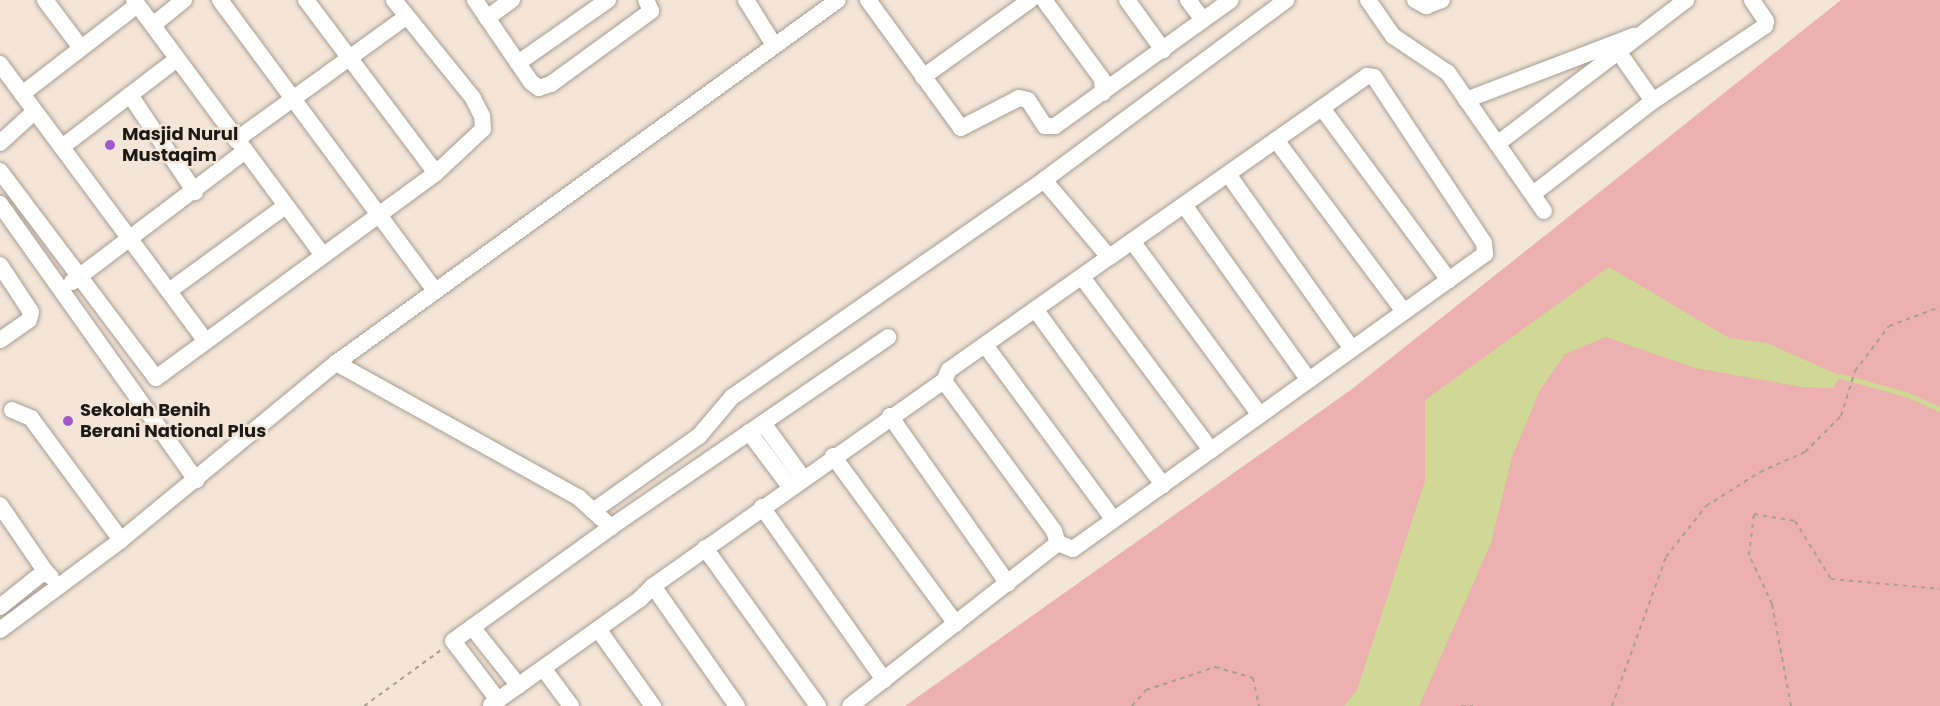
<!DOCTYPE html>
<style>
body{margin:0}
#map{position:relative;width:1940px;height:706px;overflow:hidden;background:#f3e6d9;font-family:Poppins,sans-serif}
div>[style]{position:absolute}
.green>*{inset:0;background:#ebb0af}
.water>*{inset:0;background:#cfd894}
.stream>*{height:4.5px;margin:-2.25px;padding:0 2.25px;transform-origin:2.25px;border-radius:2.25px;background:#cfd894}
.path>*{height:2px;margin-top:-1px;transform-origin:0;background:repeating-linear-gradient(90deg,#a89e94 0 4.5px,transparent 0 9px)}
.roads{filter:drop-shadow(0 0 2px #a99d91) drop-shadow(0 0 2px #a99d91)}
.minor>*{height:16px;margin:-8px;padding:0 8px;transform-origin:8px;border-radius:8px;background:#fff}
.dots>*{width:16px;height:16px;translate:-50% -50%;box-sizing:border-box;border:3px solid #f3e6d9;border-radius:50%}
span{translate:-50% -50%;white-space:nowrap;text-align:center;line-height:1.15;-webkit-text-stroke:5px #f3e6d9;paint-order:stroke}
.poi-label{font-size:18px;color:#1d1914;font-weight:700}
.left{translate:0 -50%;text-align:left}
</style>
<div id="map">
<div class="green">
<div style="clip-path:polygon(1841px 0,1940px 0,1940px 706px,905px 706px,1352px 389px)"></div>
</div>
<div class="water">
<div style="clip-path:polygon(1609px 267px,1729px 338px,1767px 343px,1841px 376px,1833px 388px,1802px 387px,1695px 368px,1606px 337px,1565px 354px,1540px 390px,1512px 457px,1491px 543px,1419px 706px,1344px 706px,1357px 690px,1425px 481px,1425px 400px)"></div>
</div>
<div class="stream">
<div style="left:1841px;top:376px;width:67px;rotate:15.5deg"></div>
<div style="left:1906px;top:394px;width:37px;rotate:24deg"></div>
</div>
<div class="path">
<div style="left:364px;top:706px;width:95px;rotate:-36deg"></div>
<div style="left:1132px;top:706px;width:21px;rotate:-49deg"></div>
<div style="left:1146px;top:690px;width:73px;rotate:-18.4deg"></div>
<div style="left:1215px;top:667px;width:40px;rotate:16deg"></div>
<div style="left:1253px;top:678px;width:29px;rotate:78deg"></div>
<div style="left:1461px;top:706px;width:12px"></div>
<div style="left:1612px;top:706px;width:158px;rotate:-70.1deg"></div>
<div style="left:1666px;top:557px;width:65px;rotate:-51.9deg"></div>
<div style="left:1706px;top:506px;width:64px;rotate:-32.2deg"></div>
<div style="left:1760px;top:472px;width:49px;rotate:-24deg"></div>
<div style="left:1805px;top:452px;width:51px;rotate:-45deg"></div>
<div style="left:1841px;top:416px;width:47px;rotate:-72.7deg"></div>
<div style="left:1855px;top:371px;width:56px;rotate:-52.9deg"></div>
<div style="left:1889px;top:326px;width:54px;rotate:-20.4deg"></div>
<div style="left:1791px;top:706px;width:104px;rotate:-100.6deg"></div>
<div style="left:1772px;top:604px;width:54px;rotate:-115.1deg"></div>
<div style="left:1749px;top:555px;width:41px;rotate:-83deg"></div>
<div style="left:1754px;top:514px;width:42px;rotate:9.7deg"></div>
<div style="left:1795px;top:521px;width:68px;rotate:58.2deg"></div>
<div style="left:1831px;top:579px;width:109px;rotate:5.2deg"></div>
</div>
<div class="roads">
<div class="minor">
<div style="left:45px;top:0;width:60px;rotate:53.1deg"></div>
<div style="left:134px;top:0;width:316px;rotate:53.5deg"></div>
<div style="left:220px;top:0;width:360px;rotate:53.5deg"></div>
<div style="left:306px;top:0;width:216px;rotate:53.1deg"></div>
<div style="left:475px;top:0;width:99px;rotate:55.7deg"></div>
<div style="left:531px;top:82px;width:10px;rotate:37deg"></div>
<div style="left:539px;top:88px;width:13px;rotate:-18deg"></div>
<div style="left:551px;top:84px;width:124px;rotate:-36.1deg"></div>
<div style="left:651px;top:11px;width:12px;rotate:-114deg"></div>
<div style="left:746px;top:0;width:53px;rotate:58.1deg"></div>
<div style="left:868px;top:0;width:158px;rotate:54deg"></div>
<div style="left:961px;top:128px;width:65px;rotate:-27.3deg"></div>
<div style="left:1019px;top:98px;width:9px;rotate:13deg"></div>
<div style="left:1028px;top:100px;width:31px;rotate:57deg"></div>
<div style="left:1045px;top:126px;width:10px"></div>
<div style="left:1055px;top:126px;width:216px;rotate:-35.6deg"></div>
<div style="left:1044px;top:0;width:98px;rotate:53.7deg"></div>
<div style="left:1102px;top:79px;width:14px;rotate:86deg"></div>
<div style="left:1127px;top:0;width:62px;rotate:54.2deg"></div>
<div style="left:1188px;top:0;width:25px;rotate:53deg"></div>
<div style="left:1368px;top:0;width:44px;rotate:55.2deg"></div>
<div style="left:1393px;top:36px;width:66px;rotate:33.9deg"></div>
<div style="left:1448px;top:73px;width:168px;rotate:55.2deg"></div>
<div style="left:1415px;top:0;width:13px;rotate:29deg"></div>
<div style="left:1426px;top:6px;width:17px;rotate:-21deg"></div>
<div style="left:487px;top:18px;width:31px;rotate:-36deg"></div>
<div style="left:153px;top:25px;width:40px;rotate:-39deg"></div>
<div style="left:1620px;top:54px;width:57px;rotate:54.9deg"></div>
<div style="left:518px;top:63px;width:110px;rotate:-35deg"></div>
<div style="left:0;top:64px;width:345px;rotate:53.4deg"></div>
<div style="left:923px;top:77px;width:132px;rotate:-35.7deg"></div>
<div style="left:22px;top:94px;width:145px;rotate:-37.7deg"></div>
<div style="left:130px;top:95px;width:117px;rotate:56.2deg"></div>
<div style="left:1466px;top:100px;width:180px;rotate:-20.9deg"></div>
<div style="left:1322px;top:108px;width:214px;rotate:53.6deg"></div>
<div style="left:236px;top:140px;width:210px;rotate:-35.9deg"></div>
<div style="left:1276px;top:140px;width:214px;rotate:53.3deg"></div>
<div style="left:0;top:143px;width:47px;rotate:-42.4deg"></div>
<div style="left:1497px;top:144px;width:238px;rotate:-37.3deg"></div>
<div style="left:62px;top:147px;width:145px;rotate:-37.4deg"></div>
<div style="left:0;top:171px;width:259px;rotate:53deg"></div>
<div style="left:156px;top:378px;width:347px;rotate:-36.2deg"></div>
<div style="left:436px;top:173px;width:64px;rotate:-43.1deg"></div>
<div style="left:483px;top:129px;width:13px;rotate:-94deg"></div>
<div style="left:482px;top:116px;width:20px;rotate:-117deg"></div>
<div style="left:473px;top:98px;width:126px;rotate:-128.9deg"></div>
<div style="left:1228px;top:174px;width:214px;rotate:54.7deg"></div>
<div style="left:1533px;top:194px;width:152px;rotate:-37.8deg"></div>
<div style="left:1653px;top:101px;width:135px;rotate:-33.8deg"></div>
<div style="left:1765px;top:26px;width:5px;rotate:-79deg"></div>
<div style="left:1766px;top:21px;width:25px;rotate:-124deg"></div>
<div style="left:0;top:204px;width:339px;rotate:54.6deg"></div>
<div style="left:1184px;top:205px;width:215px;rotate:54.5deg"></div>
<div style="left:1132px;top:241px;width:216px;rotate:53.7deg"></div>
<div style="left:0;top:265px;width:56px;rotate:56.6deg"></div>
<div style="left:31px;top:312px;width:8px;rotate:104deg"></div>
<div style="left:29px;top:320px;width:35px;rotate:145deg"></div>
<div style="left:1082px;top:277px;width:216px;rotate:53.3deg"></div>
<div style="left:72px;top:282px;width:216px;rotate:-37.1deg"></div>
<div style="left:169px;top:291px;width:142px;rotate:-36.1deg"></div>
<div style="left:1035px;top:309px;width:218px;rotate:54deg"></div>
<div style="left:985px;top:345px;width:217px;rotate:53.6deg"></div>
<div style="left:336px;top:363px;width:277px;rotate:29deg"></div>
<div style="left:578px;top:497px;width:45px;rotate:42.3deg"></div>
<div style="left:611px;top:527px;width:336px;rotate:-34.4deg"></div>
<div style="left:944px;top:381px;width:12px;rotate:-66deg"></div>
<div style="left:949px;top:370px;width:196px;rotate:-35.2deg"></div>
<div style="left:12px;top:410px;width:21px;rotate:23deg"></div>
<div style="left:31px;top:418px;width:152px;rotate:53.6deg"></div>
<div style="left:890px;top:416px;width:205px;rotate:54.9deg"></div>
<div style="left:763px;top:423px;width:68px;rotate:54deg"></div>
<div style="left:749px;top:432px;width:69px;rotate:53.3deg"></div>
<div style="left:833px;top:456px;width:208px;rotate:53.8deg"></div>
<div style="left:0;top:505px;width:80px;rotate:55.7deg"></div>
<div style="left:762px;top:507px;width:212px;rotate:54.8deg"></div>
<div style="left:593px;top:511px;width:130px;rotate:-35.3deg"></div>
<div style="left:699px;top:436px;width:51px;rotate:-49.8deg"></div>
<div style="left:732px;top:397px;width:380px;rotate:-34.8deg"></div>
<div style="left:1058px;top:543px;width:16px;rotate:22deg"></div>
<div style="left:1073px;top:549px;width:507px;rotate:-35.6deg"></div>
<div style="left:1485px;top:254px;width:11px;rotate:-95deg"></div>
<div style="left:1484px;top:243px;width:199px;rotate:-123.5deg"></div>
<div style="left:1374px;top:77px;width:7px;rotate:-172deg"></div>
<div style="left:1367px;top:76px;width:315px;rotate:144.9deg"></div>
<div style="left:1109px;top:257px;width:101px;rotate:-130.2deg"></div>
<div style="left:1044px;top:180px;width:302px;rotate:-36.6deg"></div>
<div style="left:705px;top:548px;width:194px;rotate:54.4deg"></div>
<div style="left:0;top:607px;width:58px;rotate:-38.7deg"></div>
<div style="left:45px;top:571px;width:8px;rotate:45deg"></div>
<div style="left:472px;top:627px;width:75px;rotate:51.5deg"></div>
<div style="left:598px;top:629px;width:95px;rotate:54.5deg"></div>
<div style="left:0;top:630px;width:151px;rotate:-36.6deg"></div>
<div style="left:121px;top:540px;width:278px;rotate:-39.5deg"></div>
<div style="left:336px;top:363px;width:619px;rotate:-35.87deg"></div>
<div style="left:543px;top:668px;width:47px;rotate:53.6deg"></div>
<div style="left:498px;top:700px;width:74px;rotate:-127.3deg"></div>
<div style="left:453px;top:641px;width:195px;rotate:-35.8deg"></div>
<div style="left:491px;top:705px;width:183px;rotate:-35.4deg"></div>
<div style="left:640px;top:599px;width:18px;rotate:-45deg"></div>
<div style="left:737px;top:706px;width:146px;rotate:-125deg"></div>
<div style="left:653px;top:586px;width:356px;rotate:-35.2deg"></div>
<div style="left:944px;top:381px;width:186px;rotate:53.7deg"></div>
<div style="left:1054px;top:531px;width:13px;rotate:72deg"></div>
<div style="left:1058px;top:543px;width:264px;rotate:141.9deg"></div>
</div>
</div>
<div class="dots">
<div style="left:110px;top:145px;background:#a059cd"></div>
<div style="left:68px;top:421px;background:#a059cd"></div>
</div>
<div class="poi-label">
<span class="left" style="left:122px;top:145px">Masjid Nurul<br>Mustaqim</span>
<span class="left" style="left:80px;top:421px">Sekolah Benih<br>Berani National Plus</span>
</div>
</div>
